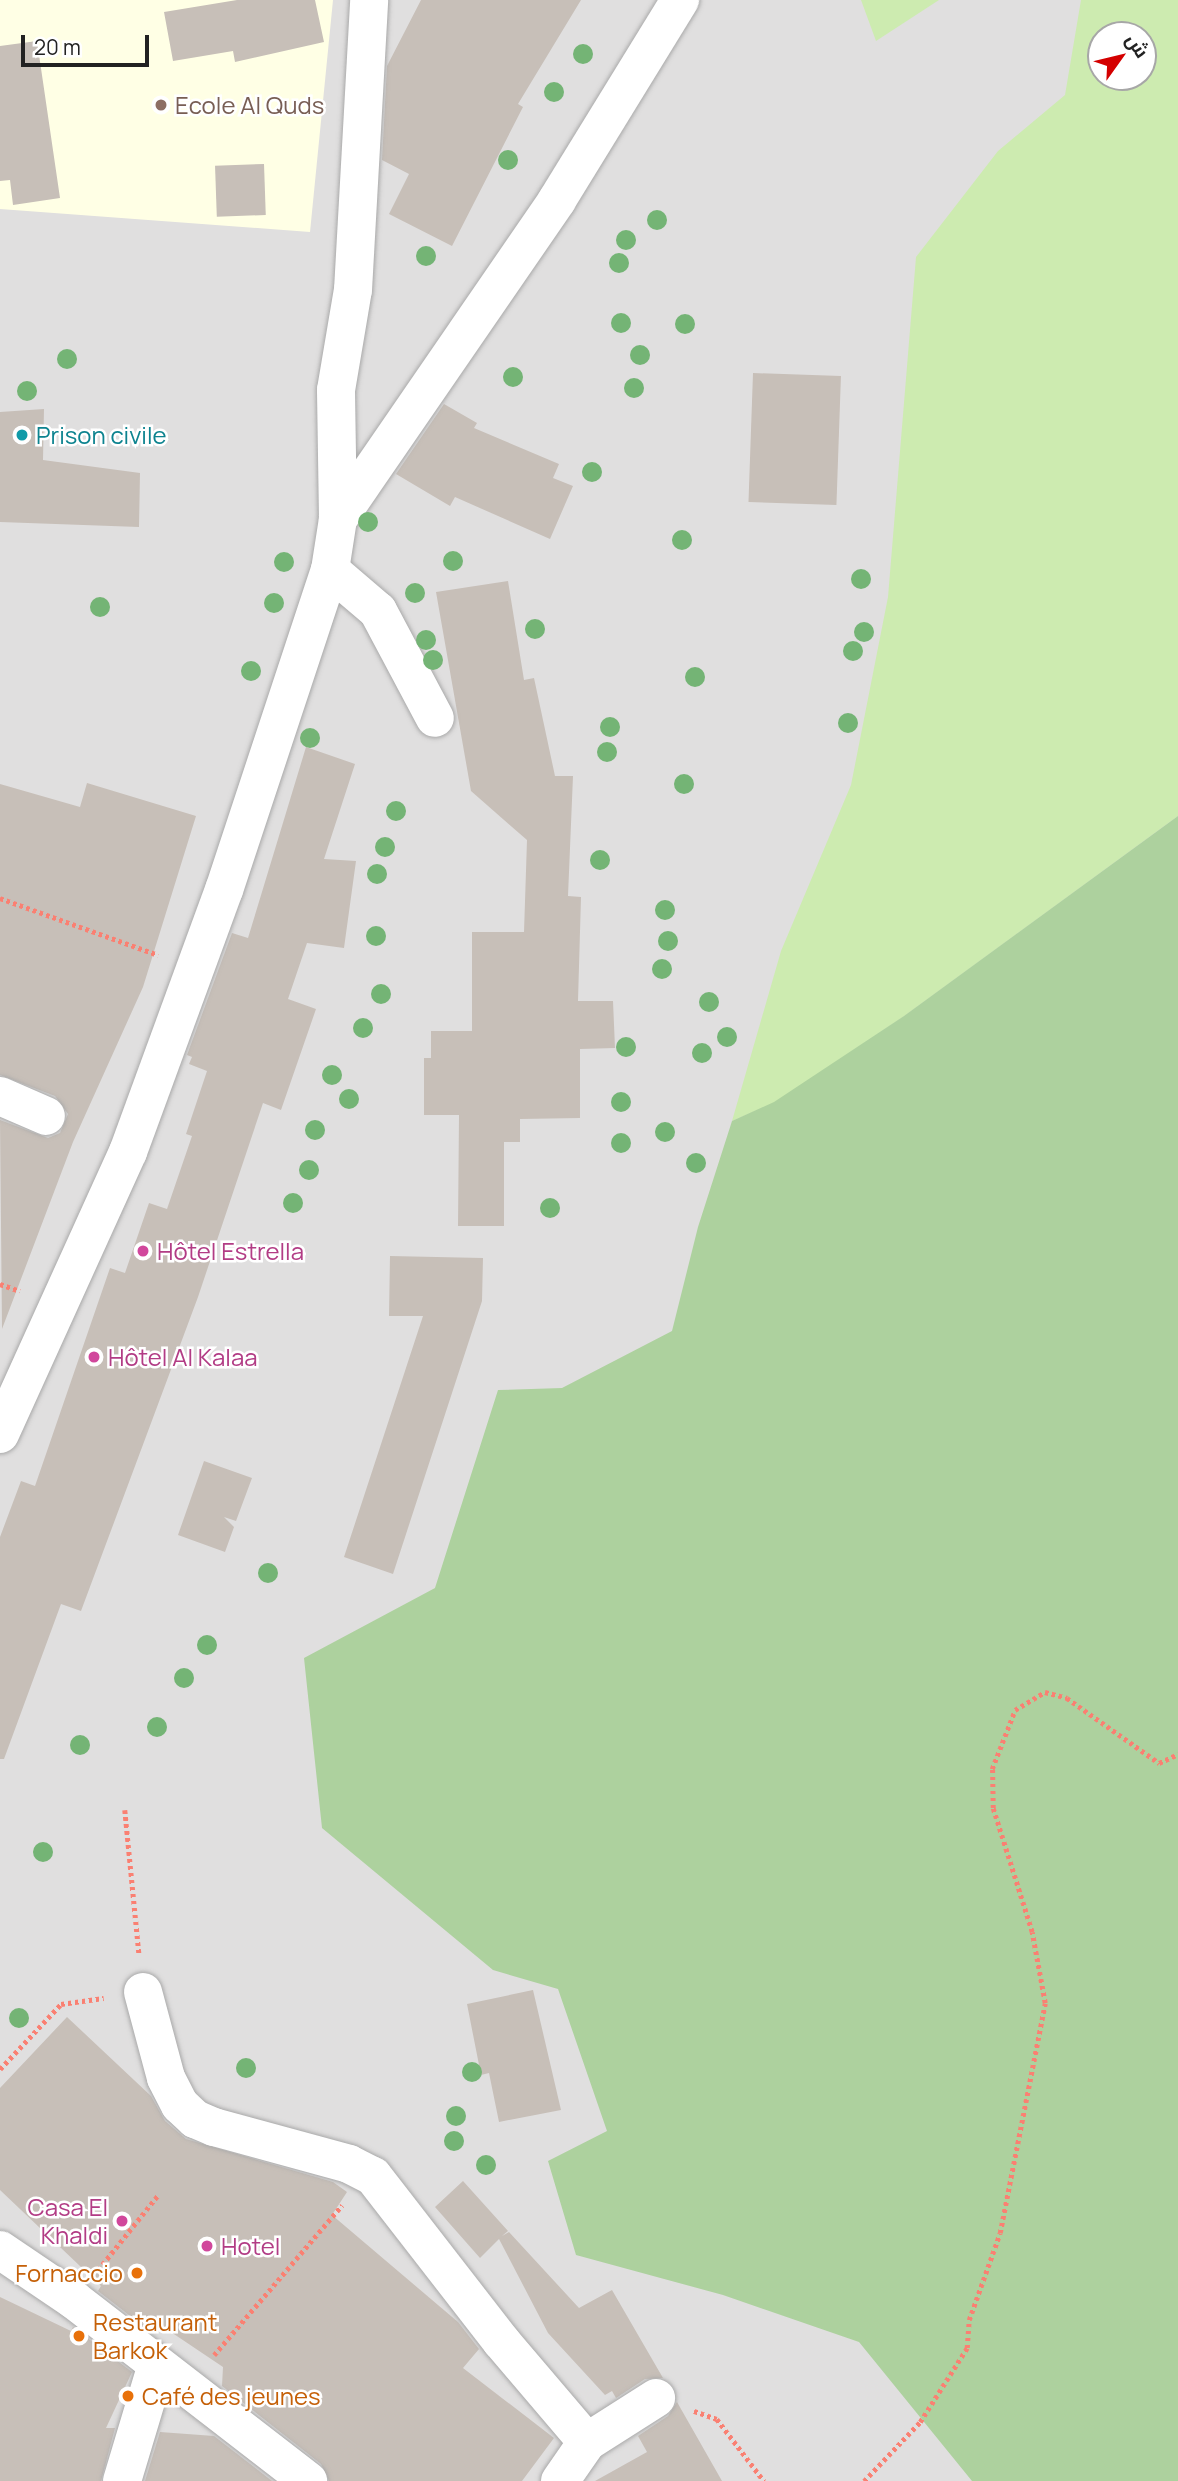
<!DOCTYPE html>
<meta charset="utf-8">
<style>
body{margin:0}
#map{position:relative;width:1178px;height:2481px;overflow:hidden;background:#f2efe9;font-family:Manrope,Cairo,sans-serif}
div>[style]{position:absolute}
.residential>*{inset:0;background:#e0dfdf}
.education>*{inset:0;background:#ffffe5}
.grass>*{inset:0;background:#cdebb0}
.forest>*{inset:0;background:#add19e}
.building>*{inset:0;background:#c7bfb8;transform-origin:0 0}
.path>*{height:4.5px;margin-top:-2.25px;transform-origin:0;background:repeating-linear-gradient(90deg,#fa8072 0 3.5px,transparent 0 7px)}
.roads{filter:drop-shadow(0 0 2px #a9a9a9) drop-shadow(0 0 2px #a9a9a9)}
.street>*{height:38px;margin:-19px;padding:0 19px;transform-origin:19px;border-radius:19px;background:#fff}
.trees>*{width:20px;height:20px;margin:-10px;border-radius:50%;background:#74b475}
.dots>*{width:19px;height:19px;translate:-50% -50%;box-sizing:border-box;border:4px solid #fff;border-radius:50%}
span{translate:-50% -50%;white-space:nowrap;text-align:center;line-height:1.15;-webkit-text-stroke:5px #fff;paint-order:stroke}
.education-label{font-size:24px;color:#785e54}
.left{translate:0 -50%;text-align:left}
.culture-label{font-size:24px;color:#0d838f}
.hotel-label{font-size:24px;color:#b23c85}
.right{translate:-100% -50%;text-align:right}
.food-label{font-size:24px;color:#c56008}
.north{position:absolute;left:1087px;top:21px;width:70px;height:70px;box-sizing:border-box;background:#fff;border:2px solid #a7a7a7;border-radius:50%;rotate:56deg;font-size:19px;font-weight:700;line-height:28px;text-align:center;color:#222}
.north::after{content:'';display:block;margin:auto;width:24px;height:32px;background:#d40000;clip-path:polygon(50% 0,100% 100%,50% 72%,0 100%)}
.scale{position:absolute;left:21px;top:35px;width:128px;height:32px;box-sizing:border-box;border:4px solid #222;border-top:0;padding-left:9px;font-size:21px;line-height:24px;white-space:nowrap;color:#222;-webkit-text-stroke:5px #fff;paint-order:stroke}
</style>
<div id="map">
<div class="residential">
<div style="clip-path:polygon(evenodd,0 0,1178px 0,1178px 2481px,0 2481px,0 0,1101px 35px,1143px 35px,1143px 77px,1101px 77px,1101px 35px)"></div>
</div>
<div class="education">
<div style="clip-path:polygon(0 0,333px 0,310px 232px,0 209px)"></div>
</div>
<div class="grass">
<div style="clip-path:polygon(861px 0,939px 0,876px 41px)"></div>
<div style="clip-path:polygon(evenodd,1081px 0,1178px 0,1178px 816px,903px 1017px,776px 1102px,732px 1121px,781px 951px,851px 785px,888px 597px,916px 257px,998px 151px,1065px 95px,1081px 0,1101px 35px,1143px 35px,1143px 77px,1101px 77px,1101px 35px)"></div>
</div>
<div class="forest">
<div style="clip-path:polygon(1178px 816px,1178px 2481px,972px 2481px,859px 2342px,723px 2295px,576px 2255px,548px 2161px,607px 2131px,558px 1989px,493px 1970px,322px 1828px,304px 1658px,435px 1588px,498px 1390px,562px 1388px,672px 1331px,698px 1227px,732px 1121px,774px 1102px,904px 1016px)"></div>
</div>
<div class="building">
<div style="clip-path:polygon(237px 0,315px 0,324px 42px,235px 62px,233px 51px,173px 61px,164px 12px)"></div>
<div style="clip-path:polygon(421px 0,581px 0,518px 104px,523px 107px,452px 246px,389px 214px,409px 174px,382px 160px,387px 66px)"></div>
<div style="clip-path:polygon(37px 41px,60px 198px,13px 205px,10px 180px,0 181px,0 46px)"></div>
<div style="left:264px;top:164px;width:51px;height:49px;rotate:88deg"></div>
<div style="left:753px;top:373px;width:88px;height:129px;rotate:2deg"></div>
<div style="clip-path:polygon(444px 404px,477px 423px,474px 428px,559px 464px,553px 478px,573px 486px,550px 539px,455px 497px,450px 506px,396px 474px)"></div>
<div style="clip-path:polygon(44px 409px,43px 460px,140px 473px,139px 527px,0 522px,0 412px)"></div>
<div style="clip-path:polygon(508px 581px,524px 680px,534px 678px,555px 776px,573px 776px,568px 896px,581px 897px,578px 1001px,613px 1001px,615px 1048px,580px 1049px,580px 1118px,520px 1119px,520px 1142px,504px 1142px,504px 1226px,458px 1226px,459px 1115px,424px 1115px,424px 1058px,431px 1058px,431px 1031px,472px 1031px,472px 932px,524px 932px,527px 840px,471px 791px,436px 592px)"></div>
<div style="clip-path:polygon(306px 747px,355px 764px,324px 859px,356px 861px,344px 948px,307px 943px,288px 999px,316px 1009px,281px 1110px,263px 1103px,198px 1297px,81px 1611px,61px 1604px,4px 1759px,0 1759px,0 1537px,21px 1481px,35px 1486px,110px 1268px,125px 1273px,149px 1203px,167px 1209px,192px 1136px,186px 1134px,207px 1071px,189px 1064px,192px 1057px,187px 1055px,232px 933px,248px 938px)"></div>
<div style="clip-path:polygon(87px 783px,196px 816px,143px 987px,73px 1142px,2px 1329px,0 1120px,48px 1138px,60px 1133px,68px 1114px,55px 1096px,0 1075px,0 784px,80px 807px)"></div>
<div style="clip-path:polygon(390px 1256px,483px 1258px,482px 1301px,393px 1574px,344px 1557px,423px 1316px,389px 1316px)"></div>
<div style="clip-path:polygon(204px 1461px,252px 1478px,236px 1521px,224px 1517px,234px 1527px,225px 1552px,178px 1535px)"></div>
<div style="clip-path:polygon(533px 1990px,561px 2110px,499px 2122px,489px 2073px,481px 2075px,467px 2004px)"></div>
<div style="clip-path:polygon(67px 2017px,151px 2096px,165px 2121px,186px 2139px,333px 2182px,347px 2192px,332px 2215px,458px 2322px,479px 2349px,463px 2368px,554px 2438px,522px 2481px,329px 2481px,321px 2464px,222px 2386px,223px 2367px,156px 2322px,151px 2332px,98px 2291px,101px 2286px,0 2190px,0 2088px)"></div>
<div style="clip-path:polygon(463px 2181px,508px 2231px,502px 2236px,509px 2232px,579px 2308px,612px 2290px,663px 2378px,645px 2379px,616px 2398px,612px 2391px,605px 2395px,548px 2333px,499px 2239px,480px 2258px,435px 2207px)"></div>
<div style="clip-path:polygon(0 2297px,71px 2331px,73px 2327px,132px 2372px,106px 2428px,115px 2428px,101px 2481px,0 2481px)"></div>
<div style="clip-path:polygon(677px 2402px,722px 2481px,595px 2481px,647px 2452px,638px 2436px,668px 2416px)"></div>
<div style="clip-path:polygon(160px 2432px,214px 2436px,272px 2481px,145px 2481px)"></div>
</div>
<div class="path">
<div style="left:0;top:898px;width:168px;rotate:19.8deg"></div>
<div style="left:0;top:1284px;width:21px;rotate:19deg"></div>
<div style="left:125px;top:1810px;width:144px;rotate:84.4deg"></div>
<div style="left:0;top:2069px;width:89px;rotate:-46.8deg"></div>
<div style="left:61px;top:2004px;width:43px;rotate:-7.9deg"></div>
<div style="left:98px;top:2270px;width:96px;rotate:-51.3deg"></div>
<div style="left:214px;top:2355px;width:197px;rotate:-49.5deg"></div>
<div style="left:694px;top:2411px;width:24px;rotate:19deg"></div>
<div style="left:717px;top:2419px;width:78px;rotate:52.8deg"></div>
<div style="left:864px;top:2481px;width:81px;rotate:-46.5deg"></div>
<div style="left:920px;top:2422px;width:88px;rotate:-57.6deg"></div>
<div style="left:967px;top:2348px;width:28px;rotate:-86deg"></div>
<div style="left:969px;top:2320px;width:92px;rotate:-70.4deg"></div>
<div style="left:1000px;top:2233px;width:234px;rotate:-78.9deg"></div>
<div style="left:1045px;top:2003px;width:72px;rotate:-100.4deg"></div>
<div style="left:1032px;top:1932px;width:130px;rotate:-107.5deg"></div>
<div style="left:993px;top:1808px;width:39px;rotate:-91deg"></div>
<div style="left:992px;top:1769px;width:63px;rotate:-68.7deg"></div>
<div style="left:1015px;top:1710px;width:35px;rotate:-31deg"></div>
<div style="left:1045px;top:1692px;width:23px;rotate:15deg"></div>
<div style="left:1067px;top:1698px;width:113px;rotate:35.2deg"></div>
<div style="left:1159px;top:1763px;width:21px;rotate:-25deg"></div>
</div>
<div class="roads">
<div class="street">
<div style="left:338px;top:519px;width:129px;rotate:-90.9deg"></div>
<div style="left:336px;top:390px;width:101px;rotate:-80.4deg"></div>
<div style="left:353px;top:290px;width:290px;rotate:-86.8deg"></div>
<div style="left:330px;top:570px;width:63px;rotate:40.5deg"></div>
<div style="left:378px;top:611px;width:121px;rotate:62deg"></div>
<div style="left:0;top:1096px;width:50px;rotate:23.5deg"></div>
<div style="left:0;top:1434px;width:310px;rotate:-65.6deg"></div>
<div style="left:128px;top:1152px;width:279px;rotate:-69.9deg"></div>
<div style="left:224px;top:890px;width:337px;rotate:-71.7deg"></div>
<div style="left:330px;top:570px;width:52px;rotate:-81.1deg"></div>
<div style="left:338px;top:519px;width:387px;rotate:-55.5deg"></div>
<div style="left:557px;top:200px;width:235px;rotate:-58.4deg"></div>
<div style="left:143px;top:1992px;width:89px;rotate:75deg"></div>
<div style="left:166px;top:2078px;width:30px;rotate:63deg"></div>
<div style="left:180px;top:2105px;width:21px;rotate:43deg"></div>
<div style="left:195px;top:2119px;width:21px;rotate:23deg"></div>
<div style="left:214px;top:2127px;width:140px;rotate:15.3deg"></div>
<div style="left:349px;top:2164px;width:27px;rotate:27deg"></div>
<div style="left:373px;top:2176px;width:209px;rotate:52.2deg"></div>
<div style="left:501px;top:2341px;width:133px;rotate:49.6deg"></div>
<div style="left:0;top:2250px;width:89px;rotate:34deg"></div>
<div style="left:74px;top:2300px;width:296px;rotate:37.7deg"></div>
<div style="left:122px;top:2481px;width:118px;rotate:-73.3deg"></div>
<div style="left:560px;top:2481px;width:47px;rotate:-55.3deg"></div>
<div style="left:587px;top:2442px;width:82px;rotate:-32.5deg"></div>
</div>
</div>
<div class="trees">
<div style="left:583px;top:54px"></div>
<div style="left:554px;top:92px"></div>
<div style="left:508px;top:160px"></div>
<div style="left:657px;top:220px"></div>
<div style="left:626px;top:240px"></div>
<div style="left:426px;top:256px"></div>
<div style="left:619px;top:263px"></div>
<div style="left:621px;top:323px"></div>
<div style="left:685px;top:324px"></div>
<div style="left:640px;top:355px"></div>
<div style="left:67px;top:359px"></div>
<div style="left:513px;top:377px"></div>
<div style="left:634px;top:388px"></div>
<div style="left:27px;top:391px"></div>
<div style="left:592px;top:472px"></div>
<div style="left:368px;top:522px"></div>
<div style="left:682px;top:540px"></div>
<div style="left:453px;top:561px"></div>
<div style="left:284px;top:562px"></div>
<div style="left:861px;top:579px"></div>
<div style="left:415px;top:593px"></div>
<div style="left:274px;top:603px"></div>
<div style="left:100px;top:607px"></div>
<div style="left:535px;top:629px"></div>
<div style="left:864px;top:632px"></div>
<div style="left:426px;top:640px"></div>
<div style="left:853px;top:651px"></div>
<div style="left:433px;top:660px"></div>
<div style="left:251px;top:671px"></div>
<div style="left:695px;top:677px"></div>
<div style="left:848px;top:723px"></div>
<div style="left:610px;top:727px"></div>
<div style="left:310px;top:738px"></div>
<div style="left:607px;top:752px"></div>
<div style="left:684px;top:784px"></div>
<div style="left:396px;top:811px"></div>
<div style="left:385px;top:847px"></div>
<div style="left:600px;top:860px"></div>
<div style="left:377px;top:874px"></div>
<div style="left:665px;top:910px"></div>
<div style="left:376px;top:936px"></div>
<div style="left:668px;top:941px"></div>
<div style="left:662px;top:969px"></div>
<div style="left:381px;top:994px"></div>
<div style="left:709px;top:1002px"></div>
<div style="left:363px;top:1028px"></div>
<div style="left:727px;top:1037px"></div>
<div style="left:626px;top:1047px"></div>
<div style="left:702px;top:1053px"></div>
<div style="left:332px;top:1075px"></div>
<div style="left:349px;top:1099px"></div>
<div style="left:621px;top:1102px"></div>
<div style="left:315px;top:1130px"></div>
<div style="left:665px;top:1132px"></div>
<div style="left:621px;top:1143px"></div>
<div style="left:696px;top:1163px"></div>
<div style="left:309px;top:1170px"></div>
<div style="left:293px;top:1203px"></div>
<div style="left:550px;top:1208px"></div>
<div style="left:268px;top:1573px"></div>
<div style="left:207px;top:1645px"></div>
<div style="left:184px;top:1678px"></div>
<div style="left:157px;top:1727px"></div>
<div style="left:80px;top:1745px"></div>
<div style="left:43px;top:1852px"></div>
<div style="left:19px;top:2018px"></div>
<div style="left:246px;top:2068px"></div>
<div style="left:472px;top:2072px"></div>
<div style="left:456px;top:2116px"></div>
<div style="left:454px;top:2141px"></div>
<div style="left:486px;top:2165px"></div>
</div>
<div class="dots">
<div style="left:161px;top:105px;background:#8d6e63"></div>
<div style="left:22px;top:435px;background:#0f9aa8"></div>
<div style="left:143px;top:1251px;background:#d1479c"></div>
<div style="left:94px;top:1357px;background:#d1479c"></div>
<div style="left:122px;top:2221px;background:#d1479c"></div>
<div style="left:207px;top:2246px;background:#d1479c"></div>
<div style="left:137px;top:2273px;background:#e8710a"></div>
<div style="left:79px;top:2336px;background:#e8710a"></div>
<div style="left:128px;top:2396px;background:#e8710a"></div>
</div>
<div class="education-label">
<span class="left" style="left:175px;top:105px">Ecole Al Quds</span>
</div>
<div class="culture-label">
<span class="left" style="left:36px;top:435px">Prison civile</span>
</div>
<div class="hotel-label">
<span class="left" style="left:157px;top:1251px">Hôtel Estrella</span>
<span class="left" style="left:108px;top:1357px">Hôtel Al Kalaa</span>
<span class="right" style="left:108px;top:2221px">Casa El<br>Khaldi</span>
<span class="left" style="left:221px;top:2246px">Hotel</span>
</div>
<div class="food-label">
<span class="right" style="left:123px;top:2273px">Fornaccio</span>
<span class="left" style="left:93px;top:2336px">Restaurant<br>Barkok</span>
<span class="left" style="left:142px;top:2396px">Café des jeunes</span>
</div>
<div class="north">ش</div>
<div class="scale">20 m</div>
</div>
